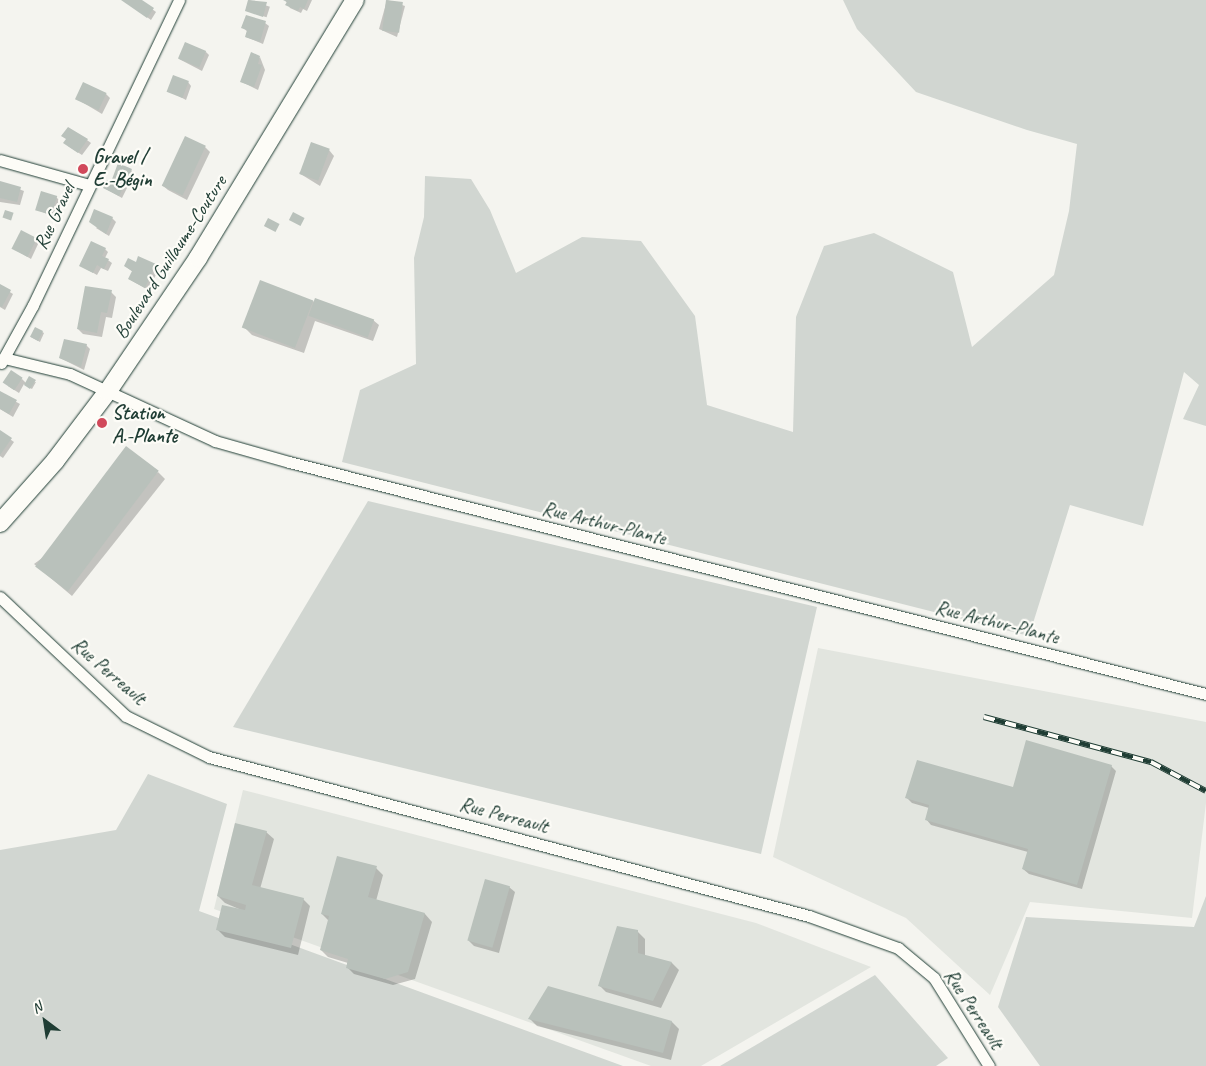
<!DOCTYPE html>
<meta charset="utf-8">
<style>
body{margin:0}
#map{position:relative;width:1206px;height:1066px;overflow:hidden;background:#f4f4ef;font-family:Caveat,sans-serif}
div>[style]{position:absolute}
.built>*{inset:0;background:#e2e5df}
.green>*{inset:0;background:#d1d6d1}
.shadow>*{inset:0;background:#0003;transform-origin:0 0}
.building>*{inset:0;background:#b9c1bb;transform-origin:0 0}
.roads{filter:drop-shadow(0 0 1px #1f3d34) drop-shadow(0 0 1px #1f3d34)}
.minor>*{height:11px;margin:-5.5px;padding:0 5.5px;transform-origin:5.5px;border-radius:5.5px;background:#fdfcf7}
.primary>*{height:18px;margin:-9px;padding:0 9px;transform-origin:9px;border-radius:9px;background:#fdfcf7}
.rail>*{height:5.5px;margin-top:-2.75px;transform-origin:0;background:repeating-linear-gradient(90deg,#fdfcf7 0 11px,#1f3d34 0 22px);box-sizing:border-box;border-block:1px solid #1f3d34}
.dots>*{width:14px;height:14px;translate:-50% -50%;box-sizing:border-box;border:2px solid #fdfcf7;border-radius:50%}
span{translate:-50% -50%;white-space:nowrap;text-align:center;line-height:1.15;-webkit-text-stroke:4.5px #fdfcf7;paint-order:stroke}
.poi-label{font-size:20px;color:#1f3d34;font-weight:700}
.left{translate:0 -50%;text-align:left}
.street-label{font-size:20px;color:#1f3d34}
.north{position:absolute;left:20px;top:996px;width:50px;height:50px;-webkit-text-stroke:4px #fdfcf7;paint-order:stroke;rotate:329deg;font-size:14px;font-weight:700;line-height:20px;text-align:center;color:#1f3d34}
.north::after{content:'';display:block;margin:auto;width:18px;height:22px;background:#1f3d34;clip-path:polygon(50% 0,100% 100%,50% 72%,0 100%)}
</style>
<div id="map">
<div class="built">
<div style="clip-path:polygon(818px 648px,1206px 722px,1206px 803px,1192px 918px,1030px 902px,990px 995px,906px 918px,773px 857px)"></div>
<div style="clip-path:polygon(243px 790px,756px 923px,871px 967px,701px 1066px,651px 1066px,214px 909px)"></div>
</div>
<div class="green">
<div style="clip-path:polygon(843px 0,1206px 0,1206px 426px,1183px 419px,1199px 385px,1184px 372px,1143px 526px,1070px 505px,1029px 636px,342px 462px,360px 390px,416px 364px,414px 258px,424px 217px,425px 176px,471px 179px,490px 210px,516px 273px,582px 237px,641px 241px,695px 316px,707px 405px,793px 432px,796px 317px,824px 246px,874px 233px,953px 272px,972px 347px,1054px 275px,1069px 211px,1077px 144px,1027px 130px,916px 92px,857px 29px)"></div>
<div style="clip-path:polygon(368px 501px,817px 607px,761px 854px,233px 727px)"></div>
<div style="clip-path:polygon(148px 774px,227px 804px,199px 911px,623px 1066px,0 1066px,0 850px,116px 830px)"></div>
<div style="clip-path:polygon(1206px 896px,1206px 1066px,1040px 1066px,998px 1007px,1026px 917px,1194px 927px)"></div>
<div style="clip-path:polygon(875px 975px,948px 1058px,936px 1066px,720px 1066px)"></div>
</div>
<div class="shadow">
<div style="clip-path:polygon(123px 0,140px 0,156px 12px,151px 20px)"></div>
<div style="left:249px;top:0;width:22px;height:11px;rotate:18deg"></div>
<div style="clip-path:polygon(285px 0,312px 0,307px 11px,303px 9px,301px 13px,290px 8px)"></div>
<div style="clip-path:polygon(387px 0,405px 6px,397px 37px,379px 29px)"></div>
<div style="clip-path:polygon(265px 23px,269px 26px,263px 44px,246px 37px,248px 32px,243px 28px)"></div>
<div style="clip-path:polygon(206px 52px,209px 55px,202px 71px,179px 59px)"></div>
<div style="clip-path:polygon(260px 57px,265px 70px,258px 90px,242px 82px)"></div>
<div style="clip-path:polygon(188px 82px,191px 86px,186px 100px,169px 91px)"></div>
<div style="clip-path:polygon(106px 94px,110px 98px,102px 114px,77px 99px)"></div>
<div style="clip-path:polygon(87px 140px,91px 143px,82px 155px,68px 146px)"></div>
<div style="clip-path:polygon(205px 147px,210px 152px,187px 200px,168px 190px,162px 185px)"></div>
<div style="clip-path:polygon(329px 150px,334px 156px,320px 186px,299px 173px)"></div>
<div style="clip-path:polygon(131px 170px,134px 174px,122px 198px,104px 188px)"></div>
<div style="clip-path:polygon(0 182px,24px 191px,20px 205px,0 202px)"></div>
<div style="clip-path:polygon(56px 197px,59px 200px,54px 217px,36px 209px)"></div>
<div style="clip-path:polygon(112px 218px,116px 222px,109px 236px,96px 228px)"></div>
<div style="clip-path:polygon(36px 239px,39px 242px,31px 259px,14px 249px)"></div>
<div style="clip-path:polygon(105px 249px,108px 252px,105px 258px,112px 263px,108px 271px,101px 268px,97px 275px,81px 266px)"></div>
<div style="clip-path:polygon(136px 263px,159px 269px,148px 290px,129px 279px,133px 272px,125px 266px)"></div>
<div style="clip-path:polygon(0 286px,13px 294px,5px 310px,0 307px)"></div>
<div style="clip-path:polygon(111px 292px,116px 297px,112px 318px,106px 317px,102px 337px,83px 334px,78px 329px)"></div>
<div style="clip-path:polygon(312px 301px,373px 320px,379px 325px,373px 341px,315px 321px,304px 353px,252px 335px,245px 328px)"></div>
<div style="clip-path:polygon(35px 328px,44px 333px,40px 342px,31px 337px)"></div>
<div style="clip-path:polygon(86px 345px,90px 349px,84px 370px,60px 358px)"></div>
<div style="clip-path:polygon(22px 379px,26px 383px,36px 382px,32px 389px,24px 384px,19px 393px,8px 386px)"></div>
<div style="clip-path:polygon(0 393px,20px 404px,13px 417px,0 409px)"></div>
<div style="clip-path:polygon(0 432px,14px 442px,3px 458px,0 456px)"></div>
<div style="clip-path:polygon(158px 472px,165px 479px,72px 596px,34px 564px)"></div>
<div style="clip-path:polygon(1111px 766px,1116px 771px,1082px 889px,1029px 874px,1023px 869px,1028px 852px,931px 825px,926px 819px,929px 808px,912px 803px,907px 798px,1013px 789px)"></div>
<div style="clip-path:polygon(266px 832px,274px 839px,260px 889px,303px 899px,310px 906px,298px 955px,225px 937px,218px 930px,246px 912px,225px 903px,218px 896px)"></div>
<div style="clip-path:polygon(376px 868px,383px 875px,376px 901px,425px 914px,432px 922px,415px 979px,393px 985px,354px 974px,347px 967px,348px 963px,328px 957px,321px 950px,329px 921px,322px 914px)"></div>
<div style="clip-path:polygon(509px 887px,515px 892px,499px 953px,474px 946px,469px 941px)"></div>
<div style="clip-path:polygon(638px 932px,645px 939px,645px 956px,672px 963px,679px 970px,661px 1008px,606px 992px,599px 985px)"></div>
<div style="clip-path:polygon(548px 988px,672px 1022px,679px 1029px,671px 1060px,537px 1026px,530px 1019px)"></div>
</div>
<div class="building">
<div style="clip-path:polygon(121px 0,142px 0,154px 8px,147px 18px)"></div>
<div style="clip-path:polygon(248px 0,267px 2px,263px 17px,245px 11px)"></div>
<div style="clip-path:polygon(283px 0,308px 0,304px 9px,300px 7px,298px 11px,285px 5px,287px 2px)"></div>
<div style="left:386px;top:0;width:17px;height:31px;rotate:7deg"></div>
<div style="clip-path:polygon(246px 15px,266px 21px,260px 42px,245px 37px,247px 30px,241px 28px)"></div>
<div style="left:185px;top:42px;width:23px;height:18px;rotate:23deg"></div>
<div style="clip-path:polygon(251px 52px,260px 56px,258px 64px,262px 65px,254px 87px,240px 82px)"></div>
<div style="left:173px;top:75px;width:17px;height:18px;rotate:21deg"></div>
<div style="left:83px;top:82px;width:26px;height:19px;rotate:25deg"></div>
<div style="clip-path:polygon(68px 127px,88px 139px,78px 153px,63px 143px,66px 139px,61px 136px)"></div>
<div style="left:185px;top:136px;width:23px;height:55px;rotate:25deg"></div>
<div style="left:311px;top:142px;width:20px;height:34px;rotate:20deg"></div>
<div style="clip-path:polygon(118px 163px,132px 169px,119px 196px,103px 188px,107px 180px,111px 182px)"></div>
<div style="clip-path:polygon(0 181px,21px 187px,17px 202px,0 198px)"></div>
<div style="left:41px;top:191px;width:17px;height:20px;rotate:17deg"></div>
<div style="clip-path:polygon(94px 209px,113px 217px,106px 234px,89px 222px)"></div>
<div style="left:5px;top:210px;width:9px;height:8px;rotate:18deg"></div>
<div style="left:293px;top:212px;width:13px;height:9px;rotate:27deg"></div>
<div style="left:268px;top:218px;width:13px;height:9px;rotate:27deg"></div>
<div style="left:21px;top:230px;width:18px;height:21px;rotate:27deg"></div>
<div style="clip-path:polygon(91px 241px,106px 248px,102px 256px,109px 259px,104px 269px,97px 265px,93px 273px,79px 266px)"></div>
<div style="clip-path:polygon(138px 256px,156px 264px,145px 288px,128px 279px,132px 271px,124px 266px,128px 258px,136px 262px)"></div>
<div style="left:260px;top:280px;width:57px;height:51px;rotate:21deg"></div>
<div style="clip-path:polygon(0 284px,11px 290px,2px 307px,0 306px)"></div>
<div style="clip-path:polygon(85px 286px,112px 290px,107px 313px,101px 312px,97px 333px,77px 329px)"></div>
<div style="left:315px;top:298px;width:63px;height:19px;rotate:20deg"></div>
<div style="left:35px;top:327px;width:9px;height:11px;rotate:27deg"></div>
<div style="clip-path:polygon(64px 339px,87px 344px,81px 367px,59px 358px)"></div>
<div style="left:11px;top:370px;width:14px;height:15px;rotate:34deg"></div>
<div style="clip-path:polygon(29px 376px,36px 380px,30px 389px,24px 385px)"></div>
<div style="clip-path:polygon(0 391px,17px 400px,9px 414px,0 409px)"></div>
<div style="clip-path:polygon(0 430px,12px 438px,0 455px)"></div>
<div style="left:126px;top:446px;width:41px;height:151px;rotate:37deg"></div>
<div style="clip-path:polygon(1026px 740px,1112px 765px,1077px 885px,1022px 869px,1028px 849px,925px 820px,929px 805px,905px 798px,917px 760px,1013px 787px)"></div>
<div style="clip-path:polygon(235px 823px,267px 831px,252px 885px,304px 898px,291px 948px,216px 930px,222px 905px,245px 910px,246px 905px,217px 896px)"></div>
<div style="clip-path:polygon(337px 856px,377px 866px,368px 897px,425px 913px,408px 972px,385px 979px,346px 968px,348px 959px,320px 950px,329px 916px,321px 914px)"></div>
<div style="left:485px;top:879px;width:26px;height:64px;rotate:16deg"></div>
<div style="clip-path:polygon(617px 926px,638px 930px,638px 953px,672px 962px,653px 1001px,598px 986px)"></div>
<div style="clip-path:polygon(548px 986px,672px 1021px,663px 1053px,528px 1019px)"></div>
</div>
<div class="roads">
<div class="minor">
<div style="left:0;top:160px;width:92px;rotate:15.7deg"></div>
<div style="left:4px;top:358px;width:68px;rotate:13.6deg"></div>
<div style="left:70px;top:374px;width:160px;rotate:24.8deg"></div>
<div style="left:215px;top:441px;width:77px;rotate:15.8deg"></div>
<div style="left:289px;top:462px;width:946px;rotate:14.2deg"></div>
<div style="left:1px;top:363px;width:66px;rotate:-61.1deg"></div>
<div style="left:33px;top:305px;width:338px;rotate:-64.4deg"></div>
<div style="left:0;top:597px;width:173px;rotate:43.4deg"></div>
<div style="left:126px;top:716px;width:93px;rotate:26.3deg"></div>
<div style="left:209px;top:757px;width:621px;rotate:14.84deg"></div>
<div style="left:809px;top:916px;width:95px;rotate:19.8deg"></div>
<div style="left:898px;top:948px;width:47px;rotate:39.8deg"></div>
<div style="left:934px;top:978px;width:104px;rotate:58deg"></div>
</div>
<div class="primary">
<div style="left:0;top:523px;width:83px;rotate:-48.4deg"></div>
<div style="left:55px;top:461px;width:88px;rotate:-52.9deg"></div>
<div style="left:108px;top:391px;width:161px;rotate:-55.9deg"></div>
<div style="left:198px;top:258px;width:302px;rotate:-58.7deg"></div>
</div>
</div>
<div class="rail">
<div style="left:984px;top:717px;width:173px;rotate:15.1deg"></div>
<div style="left:1151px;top:762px;width:62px;rotate:27.8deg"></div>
</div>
<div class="dots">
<div style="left:83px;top:169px;background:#d1495b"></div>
<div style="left:102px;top:423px;background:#d1495b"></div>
</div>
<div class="poi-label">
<span class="left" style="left:93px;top:168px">Gravel /<br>E.-Bégin</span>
<span class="left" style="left:112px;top:424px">Station<br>A.-Plante</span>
</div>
<div class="street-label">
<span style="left:54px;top:216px;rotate:-65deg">Rue Gravel</span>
<span style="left:170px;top:257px;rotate:-57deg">Boulevard Guillaume-Couture</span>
<span style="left:604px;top:523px;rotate:14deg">Rue Arthur-Plante</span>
<span style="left:997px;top:622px;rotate:14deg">Rue Arthur-Plante</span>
<span style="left:109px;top:671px;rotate:41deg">Rue Perreault</span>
<span style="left:504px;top:815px;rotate:15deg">Rue Perreault</span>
<span style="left:974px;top:1009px;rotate:57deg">Rue Perreault</span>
</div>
<div class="north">N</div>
</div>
